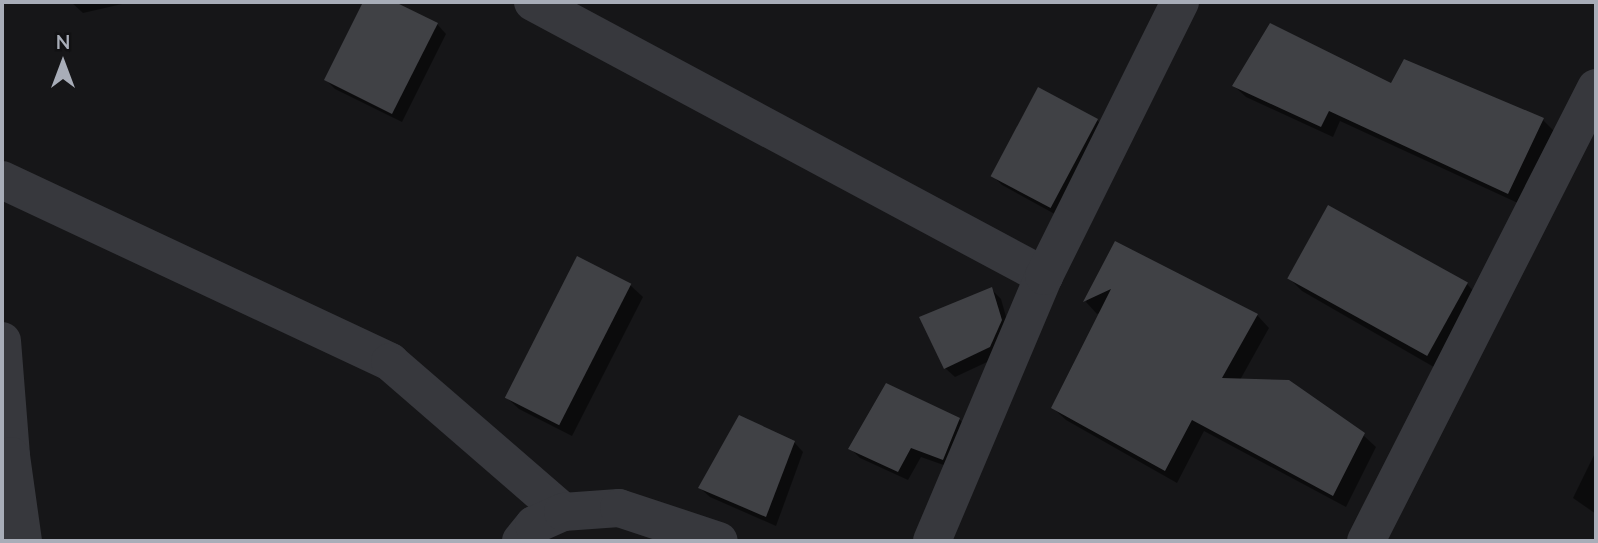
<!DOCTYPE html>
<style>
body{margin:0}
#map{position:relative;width:1598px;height:543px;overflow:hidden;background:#161618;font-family:Lato,sans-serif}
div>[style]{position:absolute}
.shadow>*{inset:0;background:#0007}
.building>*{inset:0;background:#404145;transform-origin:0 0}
.minor>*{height:38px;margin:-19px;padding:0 19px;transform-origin:19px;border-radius:19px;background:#37383d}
span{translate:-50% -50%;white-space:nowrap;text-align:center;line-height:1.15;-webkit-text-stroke:6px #111113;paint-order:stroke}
.frame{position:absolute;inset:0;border:4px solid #a8adb8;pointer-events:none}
.north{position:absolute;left:28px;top:28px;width:70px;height:70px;-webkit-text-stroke:5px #111113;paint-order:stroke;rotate:0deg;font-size:19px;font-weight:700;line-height:28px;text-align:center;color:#a8adb8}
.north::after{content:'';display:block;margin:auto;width:24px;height:32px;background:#a8adb8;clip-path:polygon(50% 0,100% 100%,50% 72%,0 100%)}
</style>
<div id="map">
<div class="shadow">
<div style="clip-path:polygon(71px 2px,131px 2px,83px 13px)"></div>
<div style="clip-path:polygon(365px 2px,391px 2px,437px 24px,446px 34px,402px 122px,335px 89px,326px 80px)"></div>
<div style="clip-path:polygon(1234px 86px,1392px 86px,1543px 120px,1554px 131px,1520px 204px,1340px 121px,1333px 137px,1246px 97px)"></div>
<div style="clip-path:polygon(1097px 120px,1106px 130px,1062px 218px,1002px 185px,993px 176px)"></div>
<div style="clip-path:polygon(1116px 244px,1257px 315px,1269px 328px,1240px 380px,1363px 435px,1376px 447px,1346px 507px,1204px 431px,1177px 483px,1066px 420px,1053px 408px,1102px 312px,1097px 314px,1086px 302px)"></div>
<div style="clip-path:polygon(1290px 279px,1467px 284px,1479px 297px,1439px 370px,1302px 291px)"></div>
<div style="clip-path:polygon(630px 285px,643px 297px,572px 436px,519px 409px,506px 397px)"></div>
<div style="clip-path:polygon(991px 289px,1001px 299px,1010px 331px,1000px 356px,955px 377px,945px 368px)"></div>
<div style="clip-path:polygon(959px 419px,969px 429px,952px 468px,921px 457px,908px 480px,860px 458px,851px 449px)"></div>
<div style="clip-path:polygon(794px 442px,803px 452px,776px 526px,710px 497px,700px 488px)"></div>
<div style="clip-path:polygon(1596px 451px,1596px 514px,1573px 498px)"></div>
</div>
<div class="building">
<div style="clip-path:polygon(363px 2px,395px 2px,438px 23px,392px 114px,324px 80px)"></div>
<div style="clip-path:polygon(1270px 23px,1391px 83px,1404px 59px,1544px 118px,1508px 194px,1329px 111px,1321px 127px,1232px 86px)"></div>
<div style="left:1038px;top:87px;width:68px;height:101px;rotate:28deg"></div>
<div style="left:1328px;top:205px;width:160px;height:84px;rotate:29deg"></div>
<div style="clip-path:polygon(1115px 241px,1258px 314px,1222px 378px,1289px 380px,1365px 433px,1333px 496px,1192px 420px,1165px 471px,1051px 408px,1111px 289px,1083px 302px)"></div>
<div style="left:577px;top:256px;width:61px;height:159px;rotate:27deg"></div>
<div style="clip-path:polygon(992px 287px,1002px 320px,990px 347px,944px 369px,919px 317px)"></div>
<div style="clip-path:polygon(886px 383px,960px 418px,943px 460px,911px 448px,898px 472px,848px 449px)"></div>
<div style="clip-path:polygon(739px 415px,795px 441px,766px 517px,698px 488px)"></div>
</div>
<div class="minor">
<div style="left:533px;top:2px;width:580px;rotate:28.2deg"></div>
<div style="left:2px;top:180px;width:429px;rotate:25.1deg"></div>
<div style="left:390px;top:362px;width:229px;rotate:40.9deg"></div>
<div style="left:2px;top:341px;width:115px;rotate:85.5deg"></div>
<div style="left:11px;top:456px;width:86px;rotate:82deg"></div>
<div style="left:521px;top:541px;width:21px;rotate:-51deg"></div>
<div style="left:534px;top:525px;width:32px;rotate:-24deg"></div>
<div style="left:563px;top:512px;width:56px;rotate:-4.1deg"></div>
<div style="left:619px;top:508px;width:105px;rotate:18.3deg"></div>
<div style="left:932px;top:541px;width:288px;rotate:-67.1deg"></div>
<div style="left:1044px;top:276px;width:306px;rotate:-63.6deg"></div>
<div style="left:1366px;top:541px;width:508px;rotate:-63.08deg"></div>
</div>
<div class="frame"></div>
<div class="north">N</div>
</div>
